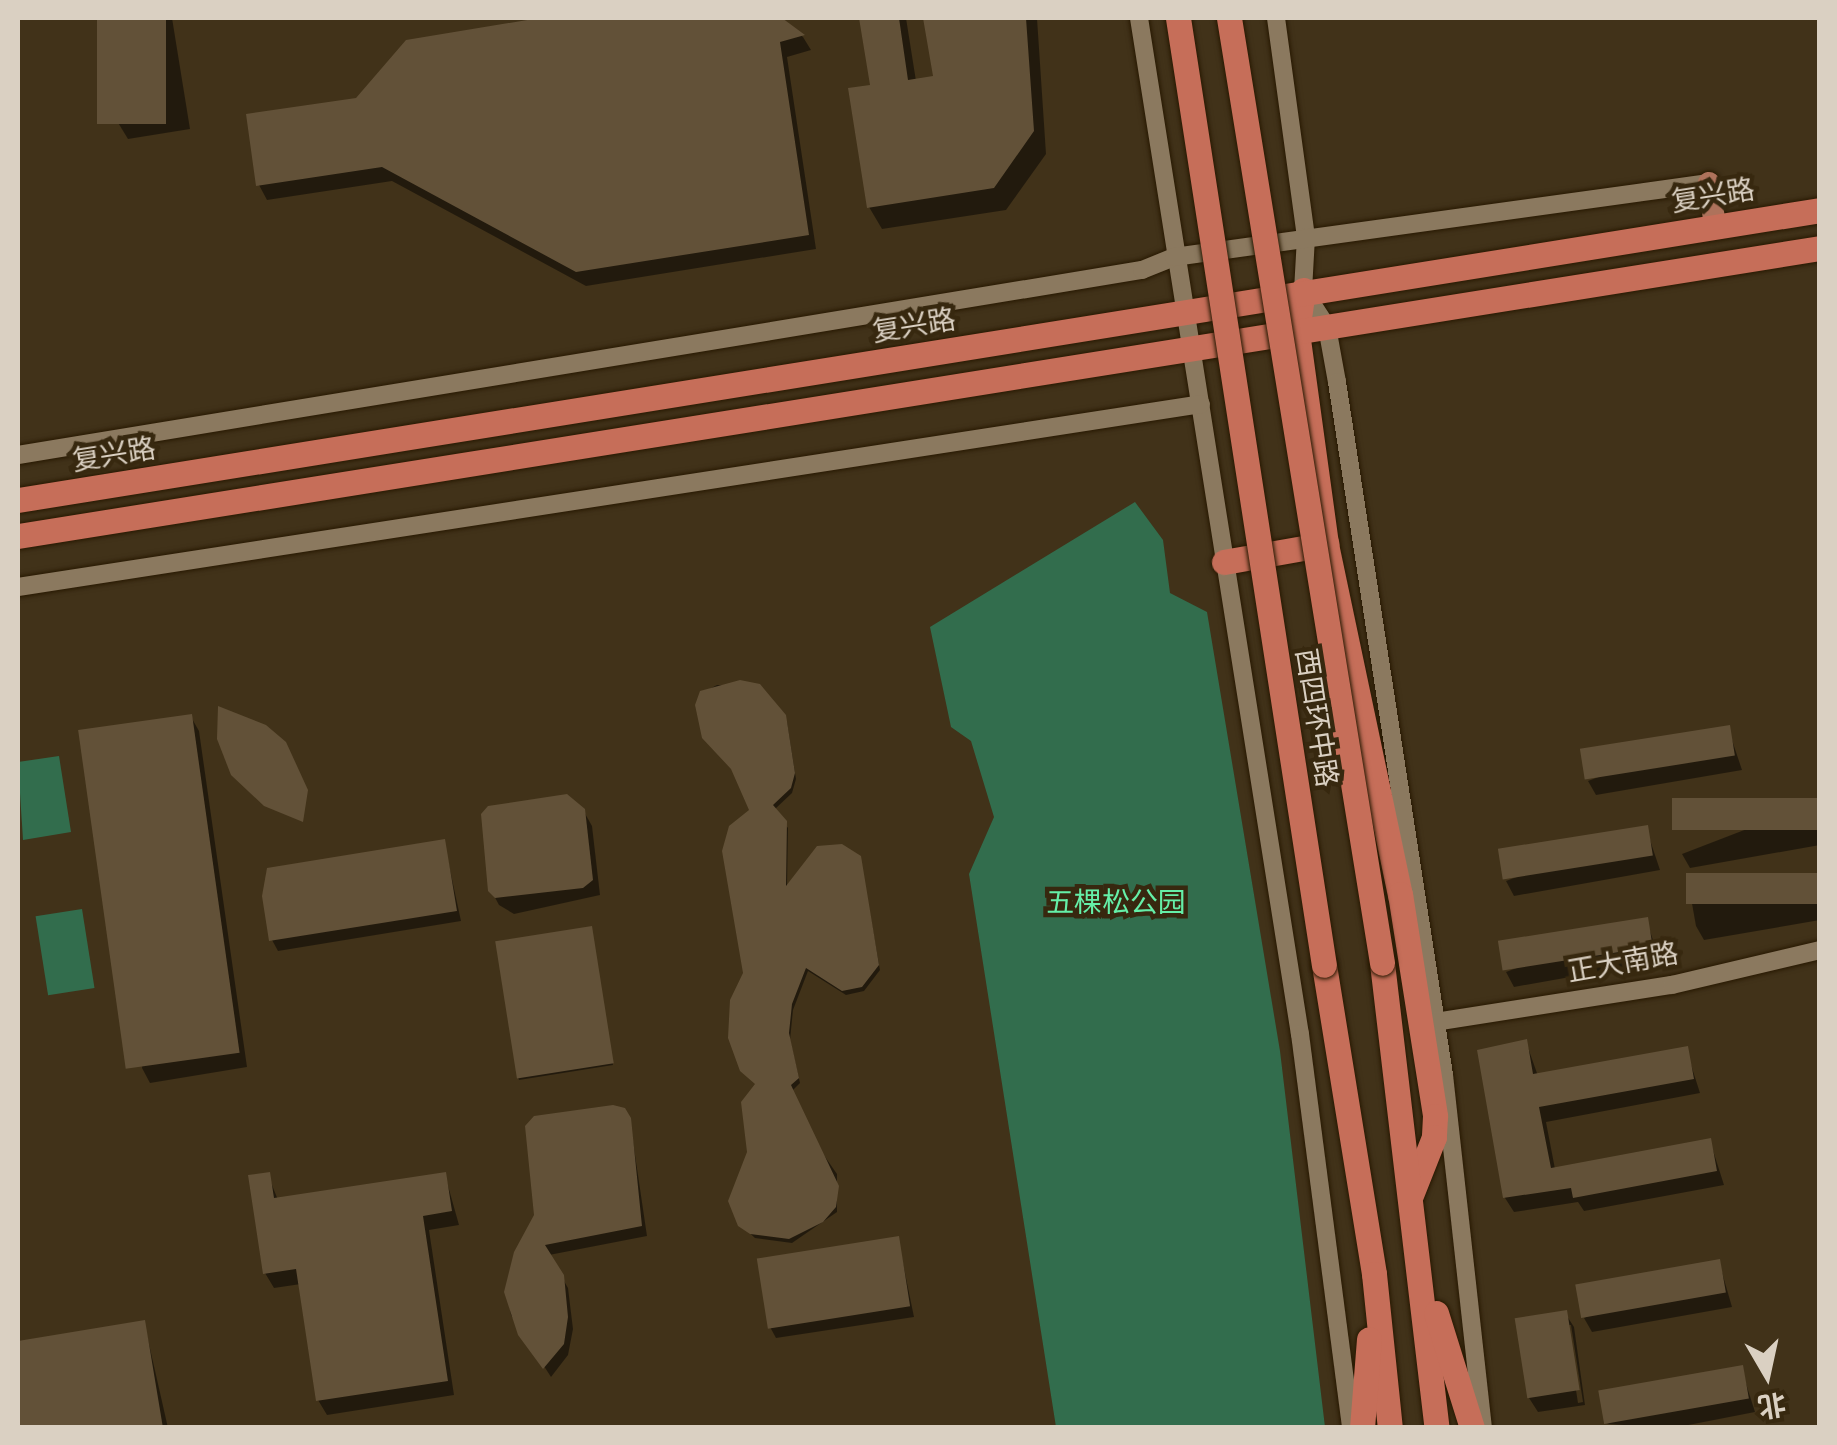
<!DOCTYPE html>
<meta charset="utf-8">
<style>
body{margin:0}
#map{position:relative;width:1837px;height:1445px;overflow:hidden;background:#413219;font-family:Raleway,"Noto Sans SC",sans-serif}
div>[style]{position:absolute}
.green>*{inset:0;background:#326d4d;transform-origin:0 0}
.shadow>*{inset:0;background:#0007}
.building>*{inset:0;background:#625138;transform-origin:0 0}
.roads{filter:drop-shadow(0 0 2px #281902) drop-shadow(0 0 2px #281902)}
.minor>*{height:18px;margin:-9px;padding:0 9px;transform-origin:9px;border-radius:9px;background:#8b795f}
.major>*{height:22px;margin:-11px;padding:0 11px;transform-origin:11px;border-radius:11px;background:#ae725b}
.highway>*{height:25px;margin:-12.5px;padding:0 12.5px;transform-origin:12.5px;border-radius:12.5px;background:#c66e59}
.bridges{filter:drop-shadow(0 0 2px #281902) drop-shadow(0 0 2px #281902)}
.highway-bridge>*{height:25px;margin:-12.5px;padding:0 12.5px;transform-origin:12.5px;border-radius:12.5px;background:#c66e59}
span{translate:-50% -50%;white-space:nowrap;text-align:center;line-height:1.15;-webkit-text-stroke:9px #37280f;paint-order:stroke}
.street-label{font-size:28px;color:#dad0c2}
.park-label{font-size:28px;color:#65efa8}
.frame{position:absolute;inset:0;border:20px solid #dad0c2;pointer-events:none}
.north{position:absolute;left:1717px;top:1325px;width:100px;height:100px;-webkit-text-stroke:8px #37280f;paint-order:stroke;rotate:171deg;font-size:28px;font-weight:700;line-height:40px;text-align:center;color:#dad0c2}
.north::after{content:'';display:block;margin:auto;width:35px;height:45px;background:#dad0c2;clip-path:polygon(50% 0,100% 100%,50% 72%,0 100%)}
</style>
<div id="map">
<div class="green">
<div style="clip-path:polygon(1135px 502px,1163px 540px,1170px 593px,1207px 612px,1280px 1051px,1325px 1427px,1056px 1427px,969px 874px,994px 817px,971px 741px,951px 727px,930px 627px)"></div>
<div style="clip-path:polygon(59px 756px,71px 832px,23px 840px,18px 762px)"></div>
<div style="left:82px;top:909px;width:80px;height:47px;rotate:81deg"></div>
</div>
<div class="shadow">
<div style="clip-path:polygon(99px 18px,172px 18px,190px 129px,128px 139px,117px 121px)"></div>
<div style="clip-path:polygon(545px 18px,778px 18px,803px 37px,811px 50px,787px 57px,816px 249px,586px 286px,392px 181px,267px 200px,259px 185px)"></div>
<div style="clip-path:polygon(861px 18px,906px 18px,916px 81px,936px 78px,925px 18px,1037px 18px,1046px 154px,1006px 210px,882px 229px,869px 207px,873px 87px)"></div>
<div style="clip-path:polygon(717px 685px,758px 686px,787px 722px,796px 779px,792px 793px,774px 810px,788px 828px,787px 888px,860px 858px,880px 970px,864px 991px,846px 995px,808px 971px,793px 1010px,790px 1040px,800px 1083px,792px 1091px,807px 1131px,837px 1174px,837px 1212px,792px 1243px,755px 1238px,741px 1225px,757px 1085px,753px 811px,702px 693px)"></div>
<div style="clip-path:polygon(191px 717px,199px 731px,247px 1067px,150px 1083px,142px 1068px)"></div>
<div style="clip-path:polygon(1728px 728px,1742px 770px,1596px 795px,1588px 781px)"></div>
<div style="clip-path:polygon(1820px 801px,1820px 845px,1690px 868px,1682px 854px)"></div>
<div style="clip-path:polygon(583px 810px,592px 826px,600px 895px,514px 914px,499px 905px,491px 890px)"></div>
<div style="clip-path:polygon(1646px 828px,1660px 870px,1514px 896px,1506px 881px)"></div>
<div style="clip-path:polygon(444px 842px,461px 921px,278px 951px,272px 940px)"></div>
<div style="clip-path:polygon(1820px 875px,1820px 920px,1704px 940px,1696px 926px,1691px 898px)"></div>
<div style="clip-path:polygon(1646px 919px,1660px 961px,1514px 987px,1506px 972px)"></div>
<div style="clip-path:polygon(592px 931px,613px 1065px,519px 1080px,518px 1077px)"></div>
<div style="clip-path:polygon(1526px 1042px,1538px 1076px,1686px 1049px,1700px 1093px,1546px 1122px,1555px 1169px,1710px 1141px,1724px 1185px,1584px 1211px,1578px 1202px,1514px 1212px,1505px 1198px)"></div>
<div style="clip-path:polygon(630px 1121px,647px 1236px,549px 1255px,568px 1288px,573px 1329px,568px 1355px,551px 1377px,511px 1315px,507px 1292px,537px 1215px)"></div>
<div style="clip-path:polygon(268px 1175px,278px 1200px,445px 1175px,459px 1225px,429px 1230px,454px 1395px,327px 1415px,318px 1400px,301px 1284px,274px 1288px,265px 1273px)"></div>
<div style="clip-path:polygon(898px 1239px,914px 1317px,776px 1338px,770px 1327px)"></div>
<div style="clip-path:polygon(1719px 1262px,1732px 1307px,1592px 1332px,1584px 1318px)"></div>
<div style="clip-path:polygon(evenodd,1565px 1313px,1574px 1327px,1585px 1405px,1538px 1412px,1529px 1398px,1565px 1313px,1566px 1325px,1571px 1325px,1583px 1402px,1578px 1403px,1566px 1325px)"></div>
<div style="clip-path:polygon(144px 1322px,168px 1428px,18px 1428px,18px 1344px)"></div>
<div style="clip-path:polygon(1741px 1368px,1755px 1412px,1673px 1428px,1607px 1424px)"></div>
</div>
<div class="building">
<div style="left:97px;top:18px;width:69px;height:106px"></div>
<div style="clip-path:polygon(539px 18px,782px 18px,805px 35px,780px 42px,809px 235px,576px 272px,382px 167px,256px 186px,246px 114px,356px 98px,406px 40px)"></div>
<div style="clip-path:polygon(859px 18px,899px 18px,908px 80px,933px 76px,923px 18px,1026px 18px,1034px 131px,994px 188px,867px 208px,848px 88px,870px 85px)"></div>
<div style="clip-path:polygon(740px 680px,760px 684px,786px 715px,795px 773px,791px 788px,773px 805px,787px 821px,786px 886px,817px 846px,842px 844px,861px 856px,879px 965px,862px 987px,842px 991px,806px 968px,792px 1004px,789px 1033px,799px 1078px,791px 1085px,839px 1186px,836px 1207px,823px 1222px,789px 1239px,750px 1234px,738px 1226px,728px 1201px,747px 1152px,741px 1102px,755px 1084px,740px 1071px,728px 1038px,730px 1000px,743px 973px,722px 851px,729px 826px,749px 810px,731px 769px,702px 738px,695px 705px,700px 691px)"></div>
<div style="clip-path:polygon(218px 706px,266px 725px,286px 742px,308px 790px,303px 822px,264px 806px,231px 775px,217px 739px)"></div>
<div style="left:192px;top:714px;width:342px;height:115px;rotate:82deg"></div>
<div style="left:1730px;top:725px;width:31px;height:152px;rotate:81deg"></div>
<div style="clip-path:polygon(567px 794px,585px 809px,593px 880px,583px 888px,495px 898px,488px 891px,481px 814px,488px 806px)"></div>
<div style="left:1820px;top:798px;width:32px;height:148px;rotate:90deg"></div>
<div style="left:1648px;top:825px;width:31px;height:152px;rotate:81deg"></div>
<div style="clip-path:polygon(445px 839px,457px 911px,269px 941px,262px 896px,267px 868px)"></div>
<div style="left:1820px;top:873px;width:31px;height:134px;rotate:90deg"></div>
<div style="left:1648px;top:917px;width:30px;height:152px;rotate:81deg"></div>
<div style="left:592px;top:926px;width:139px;height:98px;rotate:81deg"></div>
<div style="clip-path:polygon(1527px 1039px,1533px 1074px,1688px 1046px,1694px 1079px,1539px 1107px,1551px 1168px,1711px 1138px,1717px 1171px,1573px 1198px,1571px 1188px,1503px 1198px,1477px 1050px)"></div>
<div style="clip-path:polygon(613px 1105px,625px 1108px,631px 1118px,642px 1226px,545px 1245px,564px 1275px,568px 1317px,564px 1344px,543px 1369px,518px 1335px,504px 1292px,514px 1252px,534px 1215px,525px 1126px,534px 1116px)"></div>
<div style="clip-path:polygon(270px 1172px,274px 1198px,446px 1172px,452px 1211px,423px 1216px,448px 1381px,316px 1401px,296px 1269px,263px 1274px,248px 1175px)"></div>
<div style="left:899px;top:1236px;width:71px;height:144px;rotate:81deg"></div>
<div style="left:1720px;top:1259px;width:34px;height:147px;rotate:80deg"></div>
<div style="left:1567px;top:1310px;width:81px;height:53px;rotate:81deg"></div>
<div style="clip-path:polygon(145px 1320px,163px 1428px,18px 1428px,18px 1341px)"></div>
<div style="left:1743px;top:1365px;width:34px;height:147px;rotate:80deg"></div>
</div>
<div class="roads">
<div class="minor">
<div style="left:1139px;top:18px;width:1029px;rotate:81deg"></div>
<div style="left:1300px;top:1034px;width:397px;rotate:82.6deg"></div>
<div style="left:1276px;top:18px;width:221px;rotate:82.2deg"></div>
<div style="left:1306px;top:237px;width:53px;rotate:93.2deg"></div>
<div style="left:1303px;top:290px;width:44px;rotate:57deg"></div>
<div style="left:1327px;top:327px;width:56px;rotate:79.7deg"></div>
<div style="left:1337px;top:382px;width:701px;rotate:81.22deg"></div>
<div style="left:1444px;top:1075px;width:355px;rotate:83.7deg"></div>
<div style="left:18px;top:455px;width:1139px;rotate:-9.35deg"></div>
<div style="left:1142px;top:270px;width:35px;rotate:-22deg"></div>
<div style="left:1174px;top:257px;width:540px;rotate:-7.88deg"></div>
<div style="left:18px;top:587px;width:1197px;rotate:-8.79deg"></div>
<div style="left:1435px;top:1022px;width:240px;rotate:-8.9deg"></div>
<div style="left:1672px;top:985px;width:152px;rotate:-13.3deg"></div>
</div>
<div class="major">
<div style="left:1709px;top:183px;width:43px;rotate:82.1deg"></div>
</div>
<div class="highway">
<div style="left:1303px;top:290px;width:42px;rotate:98.1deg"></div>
<div style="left:1297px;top:332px;width:214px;rotate:82.2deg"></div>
<div style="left:1326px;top:544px;width:358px;rotate:78.1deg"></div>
<div style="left:1400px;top:894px;width:225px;rotate:81deg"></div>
<div style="left:1435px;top:1116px;width:21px;rotate:93deg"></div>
<div style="left:1434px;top:1137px;width:62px;rotate:111.6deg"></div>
<div style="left:18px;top:500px;width:1825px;rotate:-9.14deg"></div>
<div style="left:18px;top:536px;width:1825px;rotate:-9.08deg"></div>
<div style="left:1224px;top:562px;width:104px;rotate:-10deg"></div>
<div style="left:1382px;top:963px;width:468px;rotate:83.3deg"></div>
<div style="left:1324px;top:965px;width:313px;rotate:80.8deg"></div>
<div style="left:1374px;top:1274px;width:155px;rotate:84.1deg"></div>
<div style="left:1436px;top:1313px;width:121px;rotate:72.6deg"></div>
<div style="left:1362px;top:1428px;width:89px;rotate:-85.5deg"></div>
</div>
</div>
<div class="bridges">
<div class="highway-bridge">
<div style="left:1178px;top:18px;width:958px;rotate:81.24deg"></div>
<div style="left:1229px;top:18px;width:957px;rotate:80.8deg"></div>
</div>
</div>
<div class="street-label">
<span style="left:1713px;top:196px;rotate:-9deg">复兴路</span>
<span style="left:914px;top:326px;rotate:-9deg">复兴路</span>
<span style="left:114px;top:455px;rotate:-9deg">复兴路</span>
<span style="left:1316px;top:718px;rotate:81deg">西四环中路</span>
<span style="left:1623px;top:963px;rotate:-10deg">正大南路</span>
</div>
<div class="park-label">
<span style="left:1116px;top:903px">五棵松公园</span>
</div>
<div class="frame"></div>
<div class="north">北</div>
</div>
